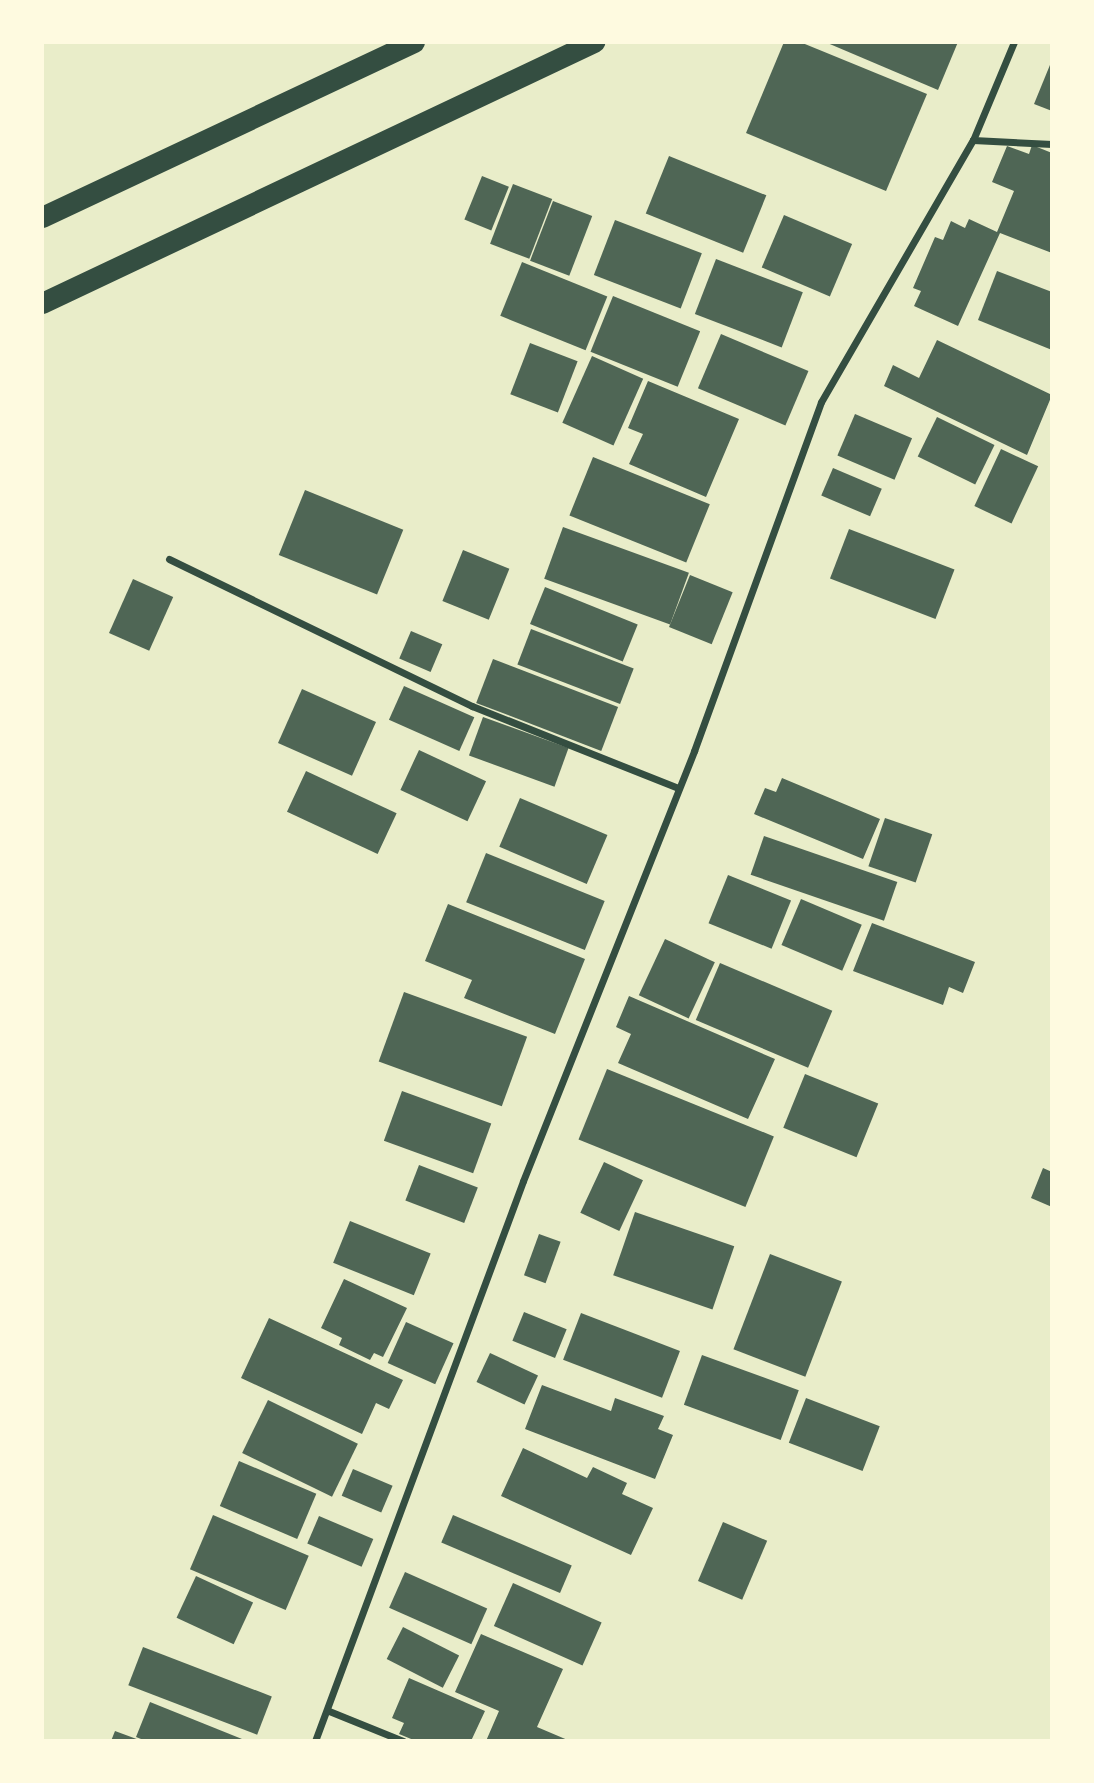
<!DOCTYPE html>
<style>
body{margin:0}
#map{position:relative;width:1094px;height:1783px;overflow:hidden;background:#e9edc9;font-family:"Work Sans",sans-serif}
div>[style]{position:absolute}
.building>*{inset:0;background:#4f6655;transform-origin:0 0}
.minor>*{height:7px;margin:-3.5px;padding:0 3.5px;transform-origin:3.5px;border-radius:3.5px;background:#344e41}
.motorway>*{height:21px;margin:-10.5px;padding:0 10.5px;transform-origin:10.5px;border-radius:10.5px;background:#344e41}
span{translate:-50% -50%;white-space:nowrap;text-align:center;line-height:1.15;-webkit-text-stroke:6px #fefae0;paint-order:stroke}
.frame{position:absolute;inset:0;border:44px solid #fefae0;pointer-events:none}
</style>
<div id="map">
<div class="building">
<div style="clip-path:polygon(784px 42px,800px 42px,927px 94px,886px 191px,746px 133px)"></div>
<div style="clip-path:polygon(825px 42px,958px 42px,938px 90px)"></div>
<div style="clip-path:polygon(1052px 60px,1052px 111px,1034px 104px)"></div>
<div style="clip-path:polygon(1032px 145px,1052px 153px,1052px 253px,1000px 233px,958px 326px,914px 306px,921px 291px,913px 288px,935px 237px,943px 240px,951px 221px,965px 228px,969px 219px,997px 232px,1014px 191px,992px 182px,1007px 146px,1029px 154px)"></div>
<div style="left:669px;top:156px;width:105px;height:62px;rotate:22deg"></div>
<div style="left:482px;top:176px;width:29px;height:47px;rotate:22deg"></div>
<div style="left:513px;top:184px;width:42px;height:64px;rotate:21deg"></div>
<div style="left:553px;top:201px;width:42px;height:64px;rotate:21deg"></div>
<div style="left:784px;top:215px;width:74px;height:57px;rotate:23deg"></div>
<div style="left:615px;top:220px;width:93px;height:59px;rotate:21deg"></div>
<div style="left:716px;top:259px;width:93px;height:59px;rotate:21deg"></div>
<div style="left:522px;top:262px;width:92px;height:58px;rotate:22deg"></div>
<div style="clip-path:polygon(997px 271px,1052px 292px,1052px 350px,978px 320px)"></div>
<div style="left:613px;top:296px;width:94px;height:60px;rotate:22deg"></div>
<div style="left:721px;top:334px;width:95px;height:59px;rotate:23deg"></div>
<div style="clip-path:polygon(937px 340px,1052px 395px,1027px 455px,884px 386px,893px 365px,919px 378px)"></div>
<div style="left:530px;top:343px;width:51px;height:55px;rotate:21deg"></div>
<div style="left:592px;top:356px;width:56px;height:73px;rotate:24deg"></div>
<div style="clip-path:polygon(648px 381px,739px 419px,706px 497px,629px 464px,643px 434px,628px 428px)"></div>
<div style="left:855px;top:414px;width:62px;height:45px;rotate:23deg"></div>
<div style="left:937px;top:417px;width:64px;height:44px;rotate:26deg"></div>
<div style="left:1001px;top:449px;width:41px;height:63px;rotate:25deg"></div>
<div style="left:593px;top:457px;width:126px;height:63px;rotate:22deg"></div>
<div style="left:833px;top:468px;width:53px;height:30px;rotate:23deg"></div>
<div style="left:305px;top:490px;width:106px;height:70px;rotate:22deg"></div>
<div style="left:563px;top:527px;width:134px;height:55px;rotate:20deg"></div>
<div style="left:849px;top:529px;width:113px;height:53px;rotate:21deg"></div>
<div style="left:463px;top:550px;width:50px;height:55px;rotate:22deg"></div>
<div style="left:690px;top:575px;width:46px;height:56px;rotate:22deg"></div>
<div style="left:133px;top:579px;width:44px;height:59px;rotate:24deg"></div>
<div style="left:545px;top:587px;width:100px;height:40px;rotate:22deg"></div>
<div style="left:531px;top:629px;width:110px;height:38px;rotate:21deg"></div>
<div style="left:411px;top:631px;width:34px;height:30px;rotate:23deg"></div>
<div style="left:493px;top:659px;width:134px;height:47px;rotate:21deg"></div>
<div style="left:404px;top:686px;width:77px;height:37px;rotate:24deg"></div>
<div style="left:302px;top:689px;width:81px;height:59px;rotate:24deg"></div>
<div style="left:483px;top:717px;width:91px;height:41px;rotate:20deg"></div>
<div style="left:419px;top:750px;width:74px;height:44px;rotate:25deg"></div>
<div style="left:306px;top:771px;width:100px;height:45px;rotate:25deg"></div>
<div style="clip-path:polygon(782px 778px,880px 819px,863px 859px,754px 814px,765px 788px,776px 792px)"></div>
<div style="left:520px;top:798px;width:95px;height:53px;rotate:23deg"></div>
<div style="left:885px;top:818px;width:50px;height:51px;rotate:19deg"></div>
<div style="left:764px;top:836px;width:141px;height:41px;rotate:19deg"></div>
<div style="left:486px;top:853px;width:128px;height:53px;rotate:22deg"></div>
<div style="left:728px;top:875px;width:68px;height:52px;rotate:22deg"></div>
<div style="left:801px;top:899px;width:66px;height:50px;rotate:23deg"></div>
<div style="clip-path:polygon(448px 904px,585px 959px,555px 1034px,464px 998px,472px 980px,425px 961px)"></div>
<div style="clip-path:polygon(872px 923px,975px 962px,963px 993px,949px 987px,943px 1005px,853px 971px)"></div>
<div style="left:665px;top:939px;width:55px;height:62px;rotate:25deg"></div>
<div style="left:720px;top:963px;width:122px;height:62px;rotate:23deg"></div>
<div style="left:404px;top:992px;width:131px;height:74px;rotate:20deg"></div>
<div style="clip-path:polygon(629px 996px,775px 1059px,748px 1119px,618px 1063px,631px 1034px,616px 1027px)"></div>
<div style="left:607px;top:1069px;width:180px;height:76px;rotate:22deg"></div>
<div style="left:805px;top:1074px;width:79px;height:58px;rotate:22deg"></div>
<div style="left:402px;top:1091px;width:95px;height:53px;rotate:20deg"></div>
<div style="left:604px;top:1162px;width:43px;height:56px;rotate:25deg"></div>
<div style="left:419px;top:1165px;width:63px;height:38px;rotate:21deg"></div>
<div style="clip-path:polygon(1043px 1168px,1052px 1172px,1052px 1207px,1031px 1198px)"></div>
<div style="left:635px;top:1212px;width:105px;height:67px;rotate:19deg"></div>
<div style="left:350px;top:1221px;width:87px;height:45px;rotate:22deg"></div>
<div style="left:539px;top:1234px;width:23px;height:44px;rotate:20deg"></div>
<div style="left:770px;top:1254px;width:77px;height:102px;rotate:21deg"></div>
<div style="clip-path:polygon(344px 1279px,407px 1308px,383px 1357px,374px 1353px,370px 1360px,339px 1345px,342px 1338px,321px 1328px)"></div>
<div style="left:524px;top:1312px;width:46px;height:31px;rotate:22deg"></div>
<div style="left:581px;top:1313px;width:106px;height:50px;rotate:21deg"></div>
<div style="clip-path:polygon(269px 1318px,403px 1380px,389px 1409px,376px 1403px,362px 1434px,241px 1378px)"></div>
<div style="left:406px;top:1322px;width:52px;height:45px;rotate:24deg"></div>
<div style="left:490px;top:1353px;width:53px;height:32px;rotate:25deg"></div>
<div style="left:702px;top:1355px;width:103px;height:53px;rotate:20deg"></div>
<div style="clip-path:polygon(542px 1385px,611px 1411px,615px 1398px,664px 1416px,658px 1429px,673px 1435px,655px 1479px,525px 1429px)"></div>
<div style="left:806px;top:1398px;width:79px;height:48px;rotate:21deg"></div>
<div style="left:268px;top:1400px;width:100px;height:59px;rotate:26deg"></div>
<div style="clip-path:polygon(523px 1448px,587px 1478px,593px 1467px,627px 1483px,622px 1494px,653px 1508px,631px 1555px,501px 1496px)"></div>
<div style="left:239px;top:1461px;width:84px;height:49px;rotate:23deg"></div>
<div style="left:353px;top:1469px;width:43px;height:29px;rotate:23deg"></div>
<div style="left:213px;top:1515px;width:104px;height:59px;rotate:23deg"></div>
<div style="left:453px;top:1515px;width:129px;height:30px;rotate:23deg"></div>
<div style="left:319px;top:1516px;width:59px;height:30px;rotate:23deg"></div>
<div style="left:723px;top:1522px;width:48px;height:64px;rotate:23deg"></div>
<div style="left:405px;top:1572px;width:90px;height:39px;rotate:24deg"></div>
<div style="left:196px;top:1576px;width:63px;height:46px;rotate:25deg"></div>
<div style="left:513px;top:1583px;width:97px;height:47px;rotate:24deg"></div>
<div style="left:403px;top:1627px;width:63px;height:36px;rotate:27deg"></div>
<div style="clip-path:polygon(481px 1634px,563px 1669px,537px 1727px,570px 1741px,486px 1741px,499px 1711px,455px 1692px)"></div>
<div style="left:143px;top:1647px;width:138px;height:41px;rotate:21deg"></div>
<div style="clip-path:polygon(409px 1678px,485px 1711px,471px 1741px,416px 1741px,399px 1734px,404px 1723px,392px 1718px)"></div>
<div style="clip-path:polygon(150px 1702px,247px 1741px,146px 1741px,136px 1737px)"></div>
<div style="clip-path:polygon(115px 1731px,142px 1741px,111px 1741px)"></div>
</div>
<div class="minor">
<div style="left:973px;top:140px;width:79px;rotate:2.9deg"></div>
<div style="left:169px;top:559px;width:337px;rotate:25.9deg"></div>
<div style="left:472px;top:706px;width:222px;rotate:21.7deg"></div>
<div style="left:329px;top:1711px;width:80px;rotate:22.1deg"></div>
<div style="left:315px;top:1741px;width:597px;rotate:-69.62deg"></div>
<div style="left:523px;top:1181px;width:463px;rotate:-68.3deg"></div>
<div style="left:694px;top:751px;width:371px;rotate:-70deg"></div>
<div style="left:821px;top:402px;width:303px;rotate:-59.9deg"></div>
<div style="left:973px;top:140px;width:106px;rotate:-67.3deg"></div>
</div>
<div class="motorway">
<div style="left:42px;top:217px;width:411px;rotate:-25.2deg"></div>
<div style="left:42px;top:303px;width:611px;rotate:-25.31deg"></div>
</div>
<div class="frame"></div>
</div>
